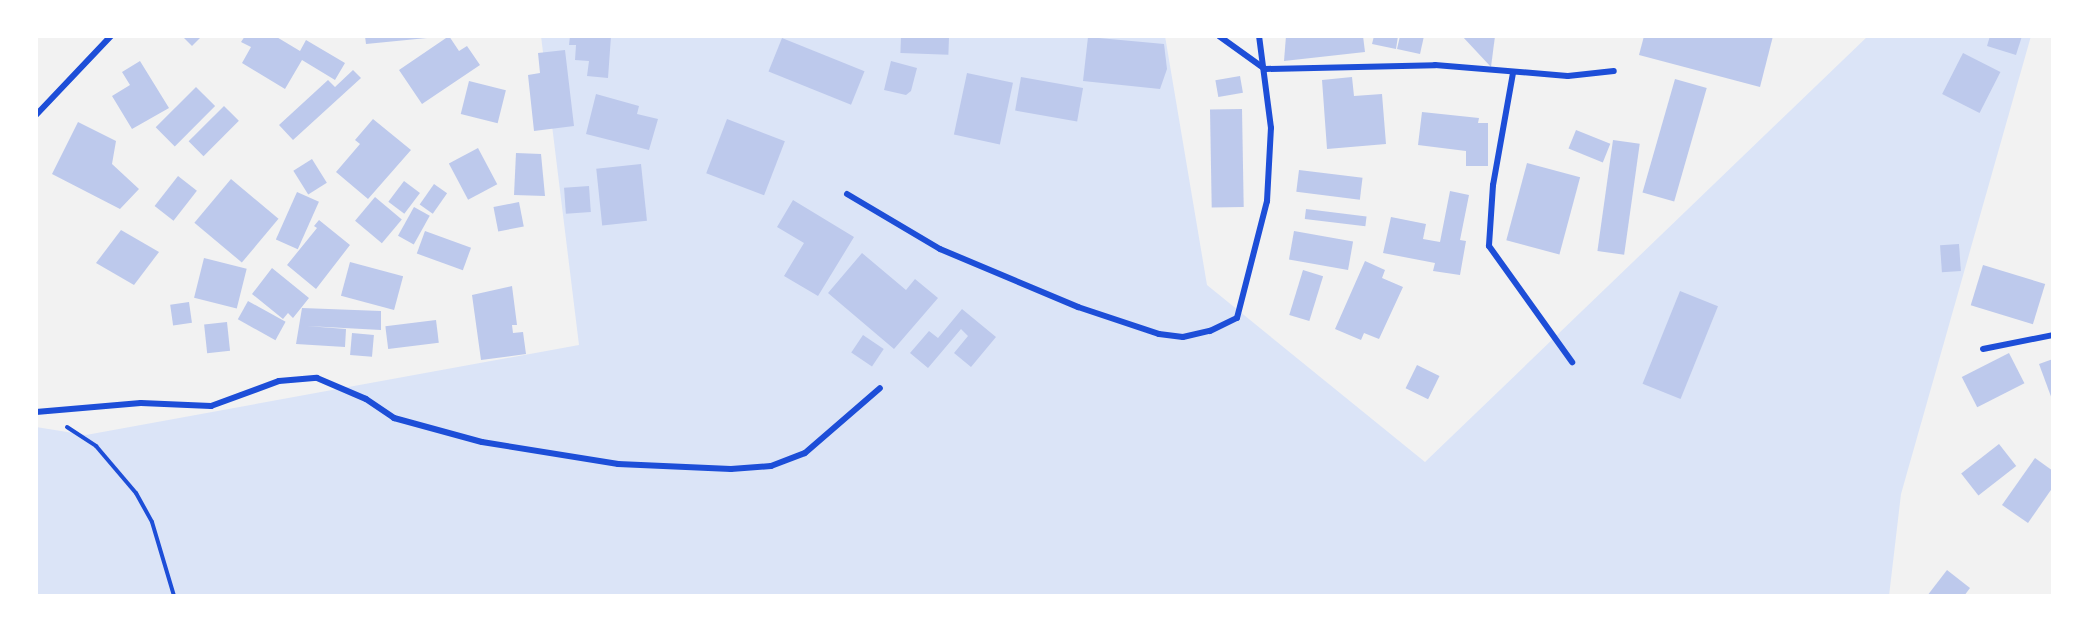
<!DOCTYPE html>
<style>
body{margin:0}
#map{position:relative;width:2089px;height:632px;overflow:hidden;background:#f2f2f2;font-family:Roboto,sans-serif}
div>[style]{position:absolute}
.green>*{inset:0;background:#dbe4f7}
.building>*{inset:0;background:#bdc9ec;transform-origin:0 0}
.path>*{height:4px;margin:-2px;padding:0 2px;transform-origin:2px;border-radius:2px;background:#1d4ed8}
.minor>*{height:6px;margin:-3px;padding:0 3px;transform-origin:3px;border-radius:3px;background:#1d4ed8}
span{translate:-50% -50%;white-space:nowrap;text-align:center;line-height:1.15;-webkit-text-stroke:5px #fff;paint-order:stroke}
.frame{position:absolute;inset:0;border:38px solid #fff;pointer-events:none}
</style>
<div id="map">
<div class="green">
<div style="clip-path:polygon(541px 36px,1165px 36px,1207px 285px,1425px 462px,1868px 36px,2031px 36px,1901px 494px,1889px 596px,36px 596px,36px 427px,86px 435px,579px 345px)"></div>
</div>
<div class="building">
<div style="clip-path:polygon(182px 36px,202px 36px,192px 46px)"></div>
<div style="clip-path:polygon(245px 36px,275px 36px,300px 51px,306px 40px,345px 63px,335px 80px,302px 60px,285px 89px,242px 63px,251px 47px,241px 42px)"></div>
<div style="clip-path:polygon(365px 36px,427px 36px,427px 38px,366px 44px)"></div>
<div style="clip-path:polygon(449px 36px,459px 51px,467px 46px,480px 65px,422px 104px,399px 70px)"></div>
<div style="clip-path:polygon(570px 36px,611px 36px,608px 78px,587px 76px,589px 61px,575px 60px,576px 45px,569px 45px)"></div>
<div style="left:901px;top:36px;width:48px;height:17px;rotate:2deg"></div>
<div style="clip-path:polygon(1286px 36px,1363px 36px,1365px 52px,1284px 61px)"></div>
<div style="clip-path:polygon(1374px 36px,1398px 36px,1396px 49px,1372px 44px)"></div>
<div style="clip-path:polygon(1400px 36px,1424px 36px,1420px 54px,1397px 49px)"></div>
<div style="clip-path:polygon(1462px 36px,1495px 36px,1491px 67px)"></div>
<div style="clip-path:polygon(1644px 36px,1773px 36px,1760px 87px,1639px 55px)"></div>
<div style="clip-path:polygon(1990px 36px,2022px 36px,2016px 55px,1987px 46px)"></div>
<div style="clip-path:polygon(1088px 37px,1164px 44px,1167px 69px,1160px 89px,1083px 81px)"></div>
<div style="left:782px;top:38px;width:89px;height:36px;rotate:22deg"></div>
<div style="clip-path:polygon(565px 50px,574px 126px,534px 131px,528px 75px,540px 73px,538px 53px)"></div>
<div style="left:1963px;top:53px;width:42px;height:46px;rotate:27deg"></div>
<div style="clip-path:polygon(140px 61px,169px 108px,132px 129px,112px 96px,130px 85px,122px 72px)"></div>
<div style="clip-path:polygon(891px 61px,917px 68px,911px 91px,906px 95px,884px 90px)"></div>
<div style="clip-path:polygon(353px 70px,361px 78px,293px 140px,279px 125px,328px 80px,335px 87px)"></div>
<div style="left:967px;top:73px;width:47px;height:63px;rotate:12deg"></div>
<div style="left:1240px;top:76px;width:17px;height:25px;rotate:80deg"></div>
<div style="left:1021px;top:77px;width:63px;height:34px;rotate:10deg"></div>
<div style="clip-path:polygon(1352px 77px,1354px 96px,1382px 94px,1386px 144px,1327px 149px,1322px 80px)"></div>
<div style="left:1675px;top:79px;width:33px;height:118px;rotate:16deg"></div>
<div style="left:469px;top:81px;width:38px;height:34px;rotate:14deg"></div>
<div style="left:196px;top:87px;width:27px;height:57px;rotate:45deg"></div>
<div style="clip-path:polygon(596px 94px,639px 106px,637px 114px,658px 119px,649px 150px,586px 134px)"></div>
<div style="left:224px;top:106px;width:21px;height:50px;rotate:45deg"></div>
<div style="left:1242px;top:109px;width:98px;height:32px;rotate:89deg"></div>
<div style="clip-path:polygon(1422px 112px,1479px 118px,1478px 123px,1488px 123px,1488px 166px,1466px 166px,1466px 151px,1418px 145px)"></div>
<div style="clip-path:polygon(373px 119px,411px 150px,368px 199px,336px 172px,360px 144px,355px 140px)"></div>
<div style="left:727px;top:119px;width:62px;height:58px;rotate:21deg"></div>
<div style="clip-path:polygon(78px 122px,116px 141px,112px 164px,139px 189px,120px 209px,52px 174px)"></div>
<div style="left:1576px;top:130px;width:37px;height:20px;rotate:22deg"></div>
<div style="left:1613px;top:140px;width:27px;height:112px;rotate:8deg"></div>
<div style="left:478px;top:148px;width:41px;height:33px;rotate:62deg"></div>
<div style="clip-path:polygon(516px 153px,541px 154px,545px 196px,514px 195px)"></div>
<div style="left:312px;top:159px;width:28px;height:22px;rotate:58deg"></div>
<div style="left:1527px;top:163px;width:55px;height:80px;rotate:15deg"></div>
<div style="left:641px;top:164px;width:57px;height:45px;rotate:84deg"></div>
<div style="left:1299px;top:170px;width:64px;height:22px;rotate:7deg"></div>
<div style="left:178px;top:176px;width:24px;height:38px;rotate:38deg"></div>
<div style="left:231px;top:179px;width:62px;height:57px;rotate:40deg"></div>
<div style="left:404px;top:181px;width:20px;height:26px;rotate:37deg"></div>
<div style="left:434px;top:184px;width:16px;height:25px;rotate:35deg"></div>
<div style="left:589px;top:186px;width:26px;height:25px;rotate:86deg"></div>
<div style="clip-path:polygon(1450px 191px,1469px 195px,1460px 240px,1466px 241px,1460px 275px,1433px 271px,1435px 263px,1383px 253px,1391px 217px,1426px 224px,1423px 239px,1440px 242px)"></div>
<div style="left:297px;top:192px;width:24px;height:52px;rotate:24deg"></div>
<div style="left:375px;top:197px;width:35px;height:31px;rotate:40deg"></div>
<div style="clip-path:polygon(793px 200px,854px 237px,818px 296px,784px 276px,804px 243px,777px 227px)"></div>
<div style="left:519px;top:202px;width:25px;height:26px;rotate:79deg"></div>
<div style="left:414px;top:207px;width:18px;height:33px;rotate:29deg"></div>
<div style="left:1306px;top:209px;width:61px;height:10px;rotate:7deg"></div>
<div style="clip-path:polygon(319px 220px,350px 245px,316px 289px,287px 265px,317px 228px,314px 226px)"></div>
<div style="clip-path:polygon(121px 230px,159px 252px,134px 285px,96px 263px)"></div>
<div style="left:425px;top:231px;width:49px;height:24px;rotate:20deg"></div>
<div style="left:1294px;top:231px;width:60px;height:29px;rotate:10deg"></div>
<div style="left:1959px;top:244px;width:27px;height:19px;rotate:86deg"></div>
<div style="clip-path:polygon(862px 253px,906px 290px,915px 279px,938px 298px,894px 349px,828px 293px)"></div>
<div style="left:204px;top:258px;width:44px;height:41px;rotate:14deg"></div>
<div style="clip-path:polygon(1365px 261px,1385px 270px,1382px 278px,1403px 287px,1379px 339px,1364px 333px,1361px 340px,1335px 329px)"></div>
<div style="left:350px;top:262px;width:55px;height:35px;rotate:15deg"></div>
<div style="left:1983px;top:265px;width:65px;height:42px;rotate:17deg"></div>
<div style="clip-path:polygon(272px 268px,309px 298px,293px 318px,288px 313px,283px 319px,252px 294px)"></div>
<div style="left:1303px;top:270px;width:21px;height:47px;rotate:17deg"></div>
<div style="clip-path:polygon(512px 286px,517px 325px,512px 325px,513px 333px,523px 332px,526px 354px,481px 360px,472px 295px)"></div>
<div style="left:1680px;top:291px;width:41px;height:100px;rotate:22deg"></div>
<div style="left:248px;top:301px;width:43px;height:21px;rotate:29deg"></div>
<div style="left:189px;top:302px;width:21px;height:19px;rotate:82deg"></div>
<div style="clip-path:polygon(302px 308px,381px 311px,381px 330px,307px 326px,346px 329px,345px 347px,296px 344px)"></div>
<div style="clip-path:polygon(962px 309px,996px 337px,971px 367px,954px 353px,968px 336px,961px 329px,928px 368px,910px 353px,929px 331px,938px 338px)"></div>
<div style="left:436px;top:320px;width:23px;height:51px;rotate:83deg"></div>
<div style="left:227px;top:322px;width:29px;height:23px;rotate:84deg"></div>
<div style="left:352px;top:333px;width:22px;height:22px;rotate:5deg"></div>
<div style="left:863px;top:335px;width:25px;height:21px;rotate:34deg"></div>
<div style="left:2009px;top:353px;width:34px;height:53px;rotate:63deg"></div>
<div style="clip-path:polygon(2053px 359px,2053px 402px,2039px 364px)"></div>
<div style="left:1417px;top:365px;width:25px;height:26px;rotate:26deg"></div>
<div style="left:1999px;top:444px;width:28px;height:48px;rotate:52deg"></div>
<div style="clip-path:polygon(2035px 458px,2053px 471px,2053px 487px,2028px 523px,2002px 505px)"></div>
<div style="clip-path:polygon(1947px 570px,1970px 588px,1964px 596px,1927px 596px)"></div>
</div>
<div class="path">
<div style="left:67px;top:427px;width:35px;rotate:33deg"></div>
<div style="left:96px;top:446px;width:62px;rotate:49.6deg"></div>
<div style="left:136px;top:493px;width:33px;rotate:61deg"></div>
<div style="left:152px;top:522px;width:77px;rotate:73.4deg"></div>
</div>
<div class="minor">
<div style="left:1219px;top:36px;width:57px;rotate:35.7deg"></div>
<div style="left:1265px;top:69px;width:170px;rotate:-1.3deg"></div>
<div style="left:1435px;top:65px;width:133px;rotate:4.7deg"></div>
<div style="left:1568px;top:76px;width:46px;rotate:-6.2deg"></div>
<div style="left:1513px;top:73px;width:114px;rotate:100.1deg"></div>
<div style="left:1493px;top:185px;width:61px;rotate:93.8deg"></div>
<div style="left:1489px;top:246px;width:143px;rotate:54.4deg"></div>
<div style="left:36px;top:115px;width:109px;rotate:-46.5deg"></div>
<div style="left:847px;top:194px;width:108px;rotate:30.6deg"></div>
<div style="left:940px;top:249px;width:150px;rotate:22.8deg"></div>
<div style="left:1078px;top:307px;width:85px;rotate:18.4deg"></div>
<div style="left:1159px;top:334px;width:24px;rotate:7deg"></div>
<div style="left:1183px;top:337px;width:28px;rotate:-13deg"></div>
<div style="left:1210px;top:331px;width:30px;rotate:-26deg"></div>
<div style="left:1237px;top:318px;width:121px;rotate:-75.6deg"></div>
<div style="left:1267px;top:201px;width:73px;rotate:-86.9deg"></div>
<div style="left:1271px;top:128px;width:93px;rotate:-97.4deg"></div>
<div style="left:1983px;top:349px;width:71px;rotate:-11.3deg"></div>
<div style="left:36px;top:412px;width:105px;rotate:-4.9deg"></div>
<div style="left:141px;top:403px;width:70px;rotate:2.5deg"></div>
<div style="left:211px;top:406px;width:72px;rotate:-20.2deg"></div>
<div style="left:279px;top:381px;width:38px;rotate:-5deg"></div>
<div style="left:317px;top:378px;width:53px;rotate:23.2deg"></div>
<div style="left:366px;top:399px;width:34px;rotate:34deg"></div>
<div style="left:394px;top:418px;width:91px;rotate:15.3deg"></div>
<div style="left:482px;top:442px;width:138px;rotate:9.2deg"></div>
<div style="left:618px;top:464px;width:113px;rotate:2.5deg"></div>
<div style="left:731px;top:469px;width:40px;rotate:-4.3deg"></div>
<div style="left:771px;top:466px;width:36px;rotate:-21deg"></div>
<div style="left:805px;top:453px;width:99px;rotate:-40.9deg"></div>
</div>
<div class="frame"></div>
</div>
